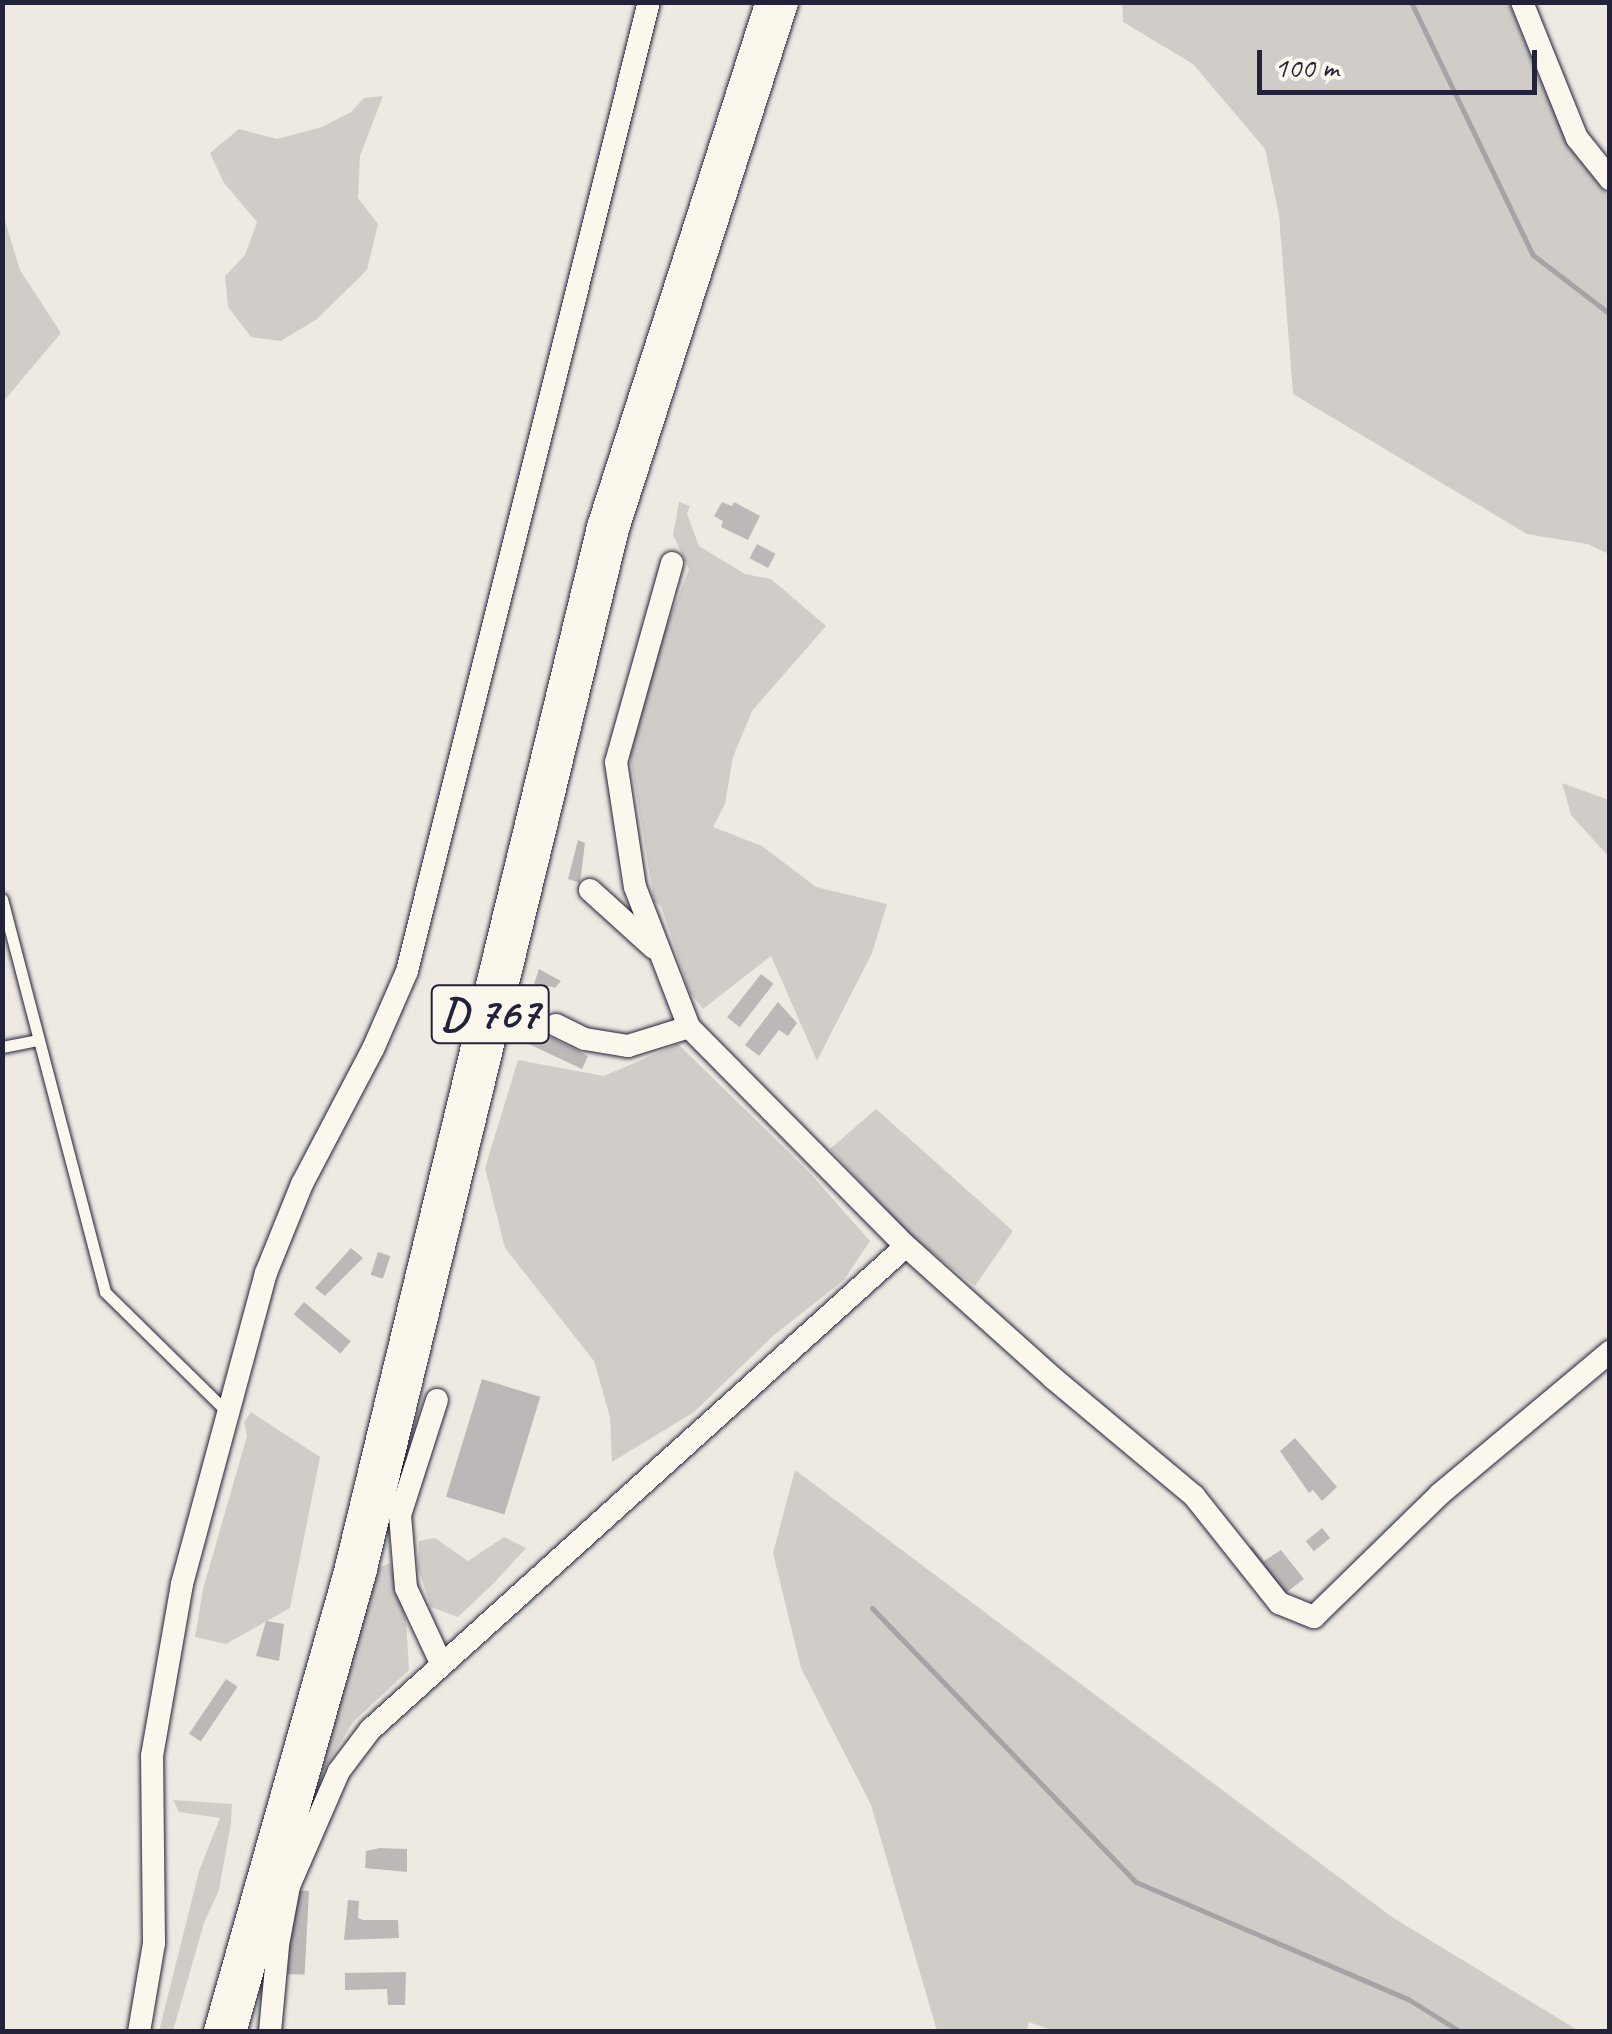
<!DOCTYPE html>
<style>
body{margin:0}
#map{position:relative;width:1612px;height:2034px;overflow:hidden;background:#eeeae2;font-family:Caveat,sans-serif}
div>[style]{position:absolute}
.green>*{inset:0;background:#d0cdc9}
.stream>*{height:5px;margin:-2.5px;padding:0 2.5px;transform-origin:2.5px;border-radius:2.5px;background:#a6a3a7}
.building>*{inset:0;background:#bcb8b8;transform-origin:0 0}
.roads{filter:drop-shadow(0 0 2px #22223b) drop-shadow(0 0 2px #22223b)}
.lane>*{height:11px;margin:-5.5px;padding:0 5.5px;transform-origin:5.5px;border-radius:5.5px;background:#fbf7ec}
.street>*{height:22px;margin:-11px;padding:0 11px;transform-origin:11px;border-radius:11px;background:#fbf7ec}
.highway>*{height:42px;margin:-21px;padding:0 21px;transform-origin:21px;border-radius:21px;background:#fbf7ec}
span{translate:-50% -50%;white-space:nowrap;text-align:center;line-height:1.15;-webkit-text-stroke:8px #fbf7ec;paint-order:stroke}
.shield-label span{padding:2px 8px;background:#fbf7ec;border:2px solid;border-radius:8px;-webkit-text-stroke-width:0}
.shield-label{font-size:45px;color:#22223b;font-weight:700}
.frame{position:absolute;inset:0;border:5px solid #22223b;pointer-events:none}
.scale{position:absolute;left:1257px;top:50px;width:280px;height:45px;box-sizing:border-box;border:5px solid #22223b;border-top:0;padding-left:12px;font-size:30px;line-height:35px;white-space:nowrap;color:#22223b;-webkit-text-stroke:8px #fbf7ec;paint-order:stroke}
</style>
<div id="map">
<div class="green">
<div style="clip-path:polygon(1122px 3px,1509px 3px,1569px 147px,1609px 197px,1609px 554px,1587px 544px,1527px 534px,1293px 394px,1279px 215px,1265px 149px,1193px 64px,1123px 22px)"></div>
<div style="clip-path:polygon(383px 96px,360px 156px,358px 198px,378px 224px,367px 270px,317px 319px,281px 341px,251px 337px,228px 307px,225px 276px,245px 255px,257px 222px,224px 183px,210px 153px,239px 129px,277px 139px,322px 127px,351px 112px,364px 98px)"></div>
<div style="clip-path:polygon(2px 211px,20px 270px,61px 333px,3px 402px)"></div>
<div style="clip-path:polygon(679px 502px,690px 506px,687px 514px,699px 546px,745px 574px,771px 579px,826px 626px,752px 711px,733px 757px,725px 804px,713px 827px,762px 846px,816px 887px,887px 904px,872px 953px,817px 1061px,771px 956px,703px 1009px,690px 993px,661px 906px,654px 901px,629px 750px,653px 661px,689px 569px,673px 535px)"></div>
<div style="clip-path:polygon(1562px 783px,1609px 800px,1609px 857px,1571px 815px)"></div>
<div style="clip-path:polygon(678px 1044px,809px 1172px,870px 1241px,844px 1280px,774px 1335px,694px 1412px,612px 1462px,610px 1417px,594px 1361px,505px 1248px,485px 1168px,518px 1060px,604px 1076px)"></div>
<div style="clip-path:polygon(876px 1109px,1013px 1231px,975px 1286px,911px 1236px,830px 1149px)"></div>
<div style="clip-path:polygon(251px 1412px,320px 1457px,290px 1608px,226px 1644px,195px 1637px,203px 1589px,247px 1436px,244px 1422px)"></div>
<div style="clip-path:polygon(795px 1470px,1392px 1917px,1579px 2031px,1057px 2032px,1029px 2022px,1027px 2031px,937px 2031px,871px 1805px,801px 1668px,773px 1553px)"></div>
<div style="clip-path:polygon(504px 1537px,526px 1548px,494px 1583px,458px 1617px,431px 1607px,418px 1568px,419px 1541px,435px 1538px,468px 1561px)"></div>
<div style="clip-path:polygon(390px 1563px,406px 1620px,409px 1670px,353px 1722px,322px 1773px,327px 1739px,374px 1570px)"></div>
<div style="clip-path:polygon(173px 1800px,232px 1804px,231px 1823px,219px 1890px,204px 1923px,173px 2031px,159px 2031px,199px 1871px,220px 1818px,179px 1812px)"></div>
</div>
<div class="stream">
<div style="left:1411px;top:2px;width:281px;rotate:64.3deg"></div>
<div style="left:1533px;top:255px;width:97px;rotate:37.5deg"></div>
<div style="left:872px;top:1608px;width:380px;rotate:46.1deg"></div>
<div style="left:1136px;top:1882px;width:296px;rotate:23.3deg"></div>
<div style="left:1408px;top:1999px;width:62px;rotate:31.9deg"></div>
</div>
<div class="building">
<div style="clip-path:polygon(722px 502px,732px 506px,734px 502px,760px 516px,748px 540px,721px 527px,723px 521px,714px 516px)"></div>
<div style="left:757px;top:544px;width:21px;height:16px;rotate:28deg"></div>
<div style="clip-path:polygon(578px 840px,585px 843px,580px 883px,568px 879px)"></div>
<div style="clip-path:polygon(539px 969px,561px 981px,555px 988px,549px 986px,532px 1028px,588px 1056px,582px 1069px,516px 1038px)"></div>
<div style="left:761px;top:974px;width:16px;height:55px;rotate:38deg"></div>
<div style="clip-path:polygon(778px 1002px,797px 1023px,788px 1036px,779px 1030px,759px 1056px,745px 1045px)"></div>
<div style="clip-path:polygon(351px 1248px,363px 1258px,325px 1296px,315px 1288px)"></div>
<div style="left:378px;top:1252px;width:13px;height:24px;rotate:18deg"></div>
<div style="left:304px;top:1302px;width:61px;height:16px;rotate:40deg"></div>
<div style="left:482px;top:1379px;width:61px;height:123px;rotate:17deg"></div>
<div style="clip-path:polygon(1295px 1438px,1337px 1487px,1322px 1501px,1313px 1490px,1309px 1493px,1280px 1451px)"></div>
<div style="left:1322px;top:1528px;width:13px;height:21px;rotate:51deg"></div>
<div style="clip-path:polygon(1252px 1546px,1264px 1561px,1281px 1550px,1304px 1579px,1279px 1598px,1245px 1551px)"></div>
<div style="clip-path:polygon(266px 1621px,284px 1624px,279px 1661px,256px 1656px)"></div>
<div style="left:226px;top:1679px;width:14px;height:66px;rotate:34deg"></div>
<div style="clip-path:polygon(380px 1848px,407px 1849px,407px 1872px,365px 1868px,366px 1851px)"></div>
<div style="left:292px;top:1890px;width:17px;height:84px;rotate:3deg"></div>
<div style="clip-path:polygon(348px 1900px,359px 1901px,358px 1918px,363px 1920px,398px 1920px,399px 1938px,344px 1940px)"></div>
<div style="clip-path:polygon(406px 1972px,405px 2005px,388px 2005px,387px 1989px,345px 1990px,345px 1973px)"></div>
</div>
<div class="roads">
<div class="lane">
<div style="left:2px;top:899px;width:406px;rotate:75.3deg"></div>
<div style="left:105px;top:1292px;width:173px;rotate:44.5deg"></div>
<div style="left:2px;top:1047px;width:37px;rotate:-11deg"></div>
</div>
<div class="street">
<div style="left:1522px;top:2px;width:147px;rotate:68deg"></div>
<div style="left:1577px;top:138px;width:53px;rotate:51.2deg"></div>
<div style="left:672px;top:563px;width:207px;rotate:105.7deg"></div>
<div style="left:616px;top:762px;width:126px;rotate:81.4deg"></div>
<div style="left:635px;top:887px;width:150px;rotate:68.9deg"></div>
<div style="left:689px;top:1027px;width:308px;rotate:45.3deg"></div>
<div style="left:906px;top:1246px;width:198px;rotate:41.9deg"></div>
<div style="left:1053px;top:1378px;width:184px;rotate:39.9deg"></div>
<div style="left:1194px;top:1496px;width:137px;rotate:51.5deg"></div>
<div style="left:1279px;top:1603px;width:38px;rotate:22deg"></div>
<div style="left:1314px;top:1617px;width:176px;rotate:-44.3deg"></div>
<div style="left:1440px;top:1494px;width:222px;rotate:-39.9deg"></div>
<div style="left:590px;top:890px;width:86px;rotate:42.2deg"></div>
<div style="left:556px;top:1025px;width:32px;rotate:26deg"></div>
<div style="left:585px;top:1039px;width:44px;rotate:9.2deg"></div>
<div style="left:628px;top:1046px;width:64px;rotate:-17.3deg"></div>
<div style="left:437px;top:1400px;width:121px;rotate:107.8deg"></div>
<div style="left:400px;top:1515px;width:73px;rotate:85.3deg"></div>
<div style="left:406px;top:1588px;width:83px;rotate:65deg"></div>
<div style="left:139px;top:2032px;width:90px;rotate:-80.4deg"></div>
<div style="left:154px;top:1943px;width:187px;rotate:-90.6deg"></div>
<div style="left:152px;top:1756px;width:175px;rotate:-80.1deg"></div>
<div style="left:182px;top:1584px;width:322px;rotate:-74.9deg"></div>
<div style="left:266px;top:1273px;width:96px;rotate:-68deg"></div>
<div style="left:302px;top:1184px;width:153px;rotate:-62.3deg"></div>
<div style="left:373px;top:1049px;width:85px;rotate:-66.4deg"></div>
<div style="left:407px;top:971px;width:999px;rotate:-75.98deg"></div>
<div style="left:270px;top:2032px;width:87px;rotate:-84.7deg"></div>
<div style="left:278px;top:1945px;width:60px;rotate:-79.4deg"></div>
<div style="left:289px;top:1886px;width:125px;rotate:-66.5deg"></div>
<div style="left:339px;top:1771px;width:51px;rotate:-52.9deg"></div>
<div style="left:370px;top:1730px;width:722px;rotate:-42.08deg"></div>
</div>
<div class="highway">
<div style="left:225px;top:2032px;width:482px;rotate:-74.2deg"></div>
<div style="left:356px;top:1568px;width:1070px;rotate:-76.38deg"></div>
<div style="left:608px;top:528px;width:552px;rotate:-72.19deg"></div>
</div>
</div>
<div class="shield-label">
<span style="left:490px;top:1014px">D 767</span>
</div>
<div class="frame"></div>
<div class="scale">100 m</div>
</div>
